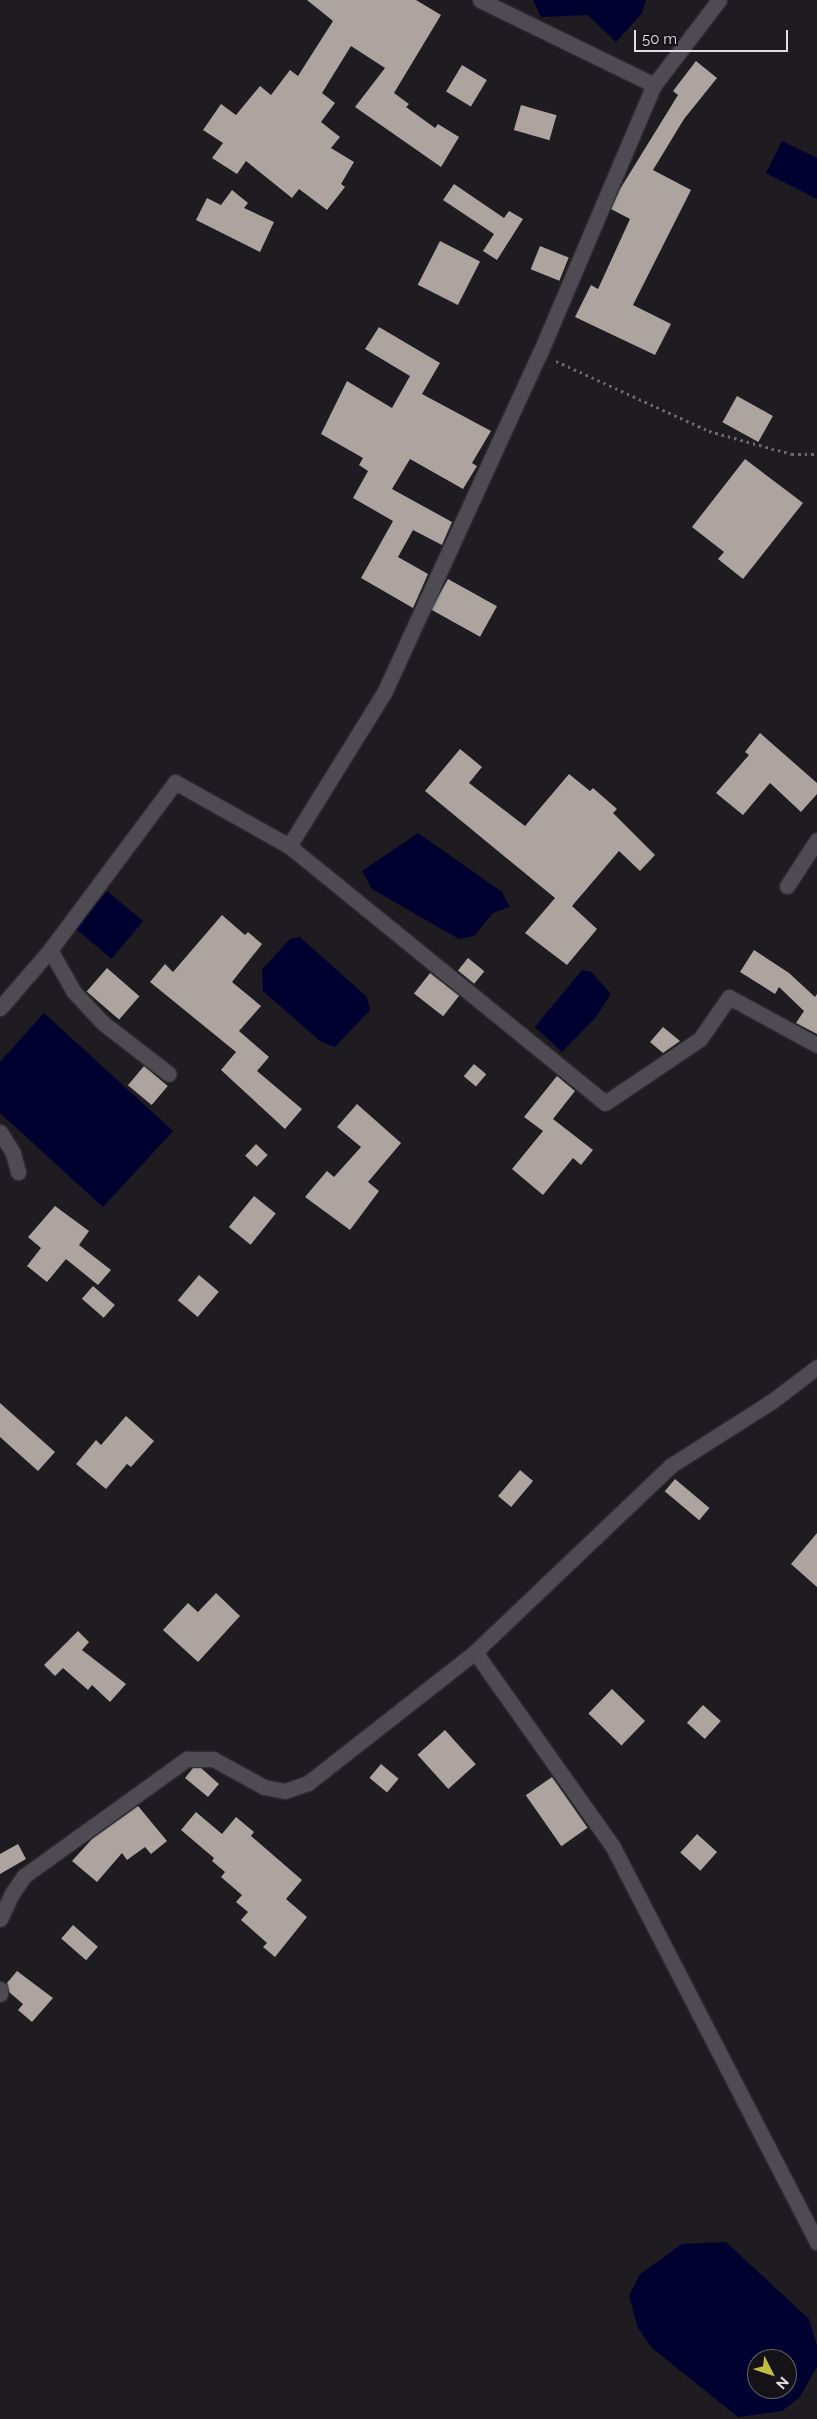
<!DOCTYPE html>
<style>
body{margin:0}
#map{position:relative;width:817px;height:2419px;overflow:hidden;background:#1e1b21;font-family:Raleway,sans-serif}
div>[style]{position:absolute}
.water>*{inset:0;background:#000030;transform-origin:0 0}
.building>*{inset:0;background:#ada4a0;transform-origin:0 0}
.path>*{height:3px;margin-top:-1.5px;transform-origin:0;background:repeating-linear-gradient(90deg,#6c6a6f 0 2.5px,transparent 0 6.5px)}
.roads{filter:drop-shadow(0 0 1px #38363b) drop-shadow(0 0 1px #38363b)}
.street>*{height:15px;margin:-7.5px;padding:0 7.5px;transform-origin:7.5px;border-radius:7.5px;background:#4e4b52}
span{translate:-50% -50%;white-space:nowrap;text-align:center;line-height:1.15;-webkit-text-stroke:5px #151218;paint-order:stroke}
.north{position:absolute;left:747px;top:2349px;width:50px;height:50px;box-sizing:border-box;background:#151218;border:1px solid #676469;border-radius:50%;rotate:131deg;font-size:14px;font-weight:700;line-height:20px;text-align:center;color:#e1dfe3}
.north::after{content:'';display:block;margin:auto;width:18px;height:22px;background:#c1bd40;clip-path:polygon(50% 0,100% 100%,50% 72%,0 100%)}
.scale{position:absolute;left:634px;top:30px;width:154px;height:22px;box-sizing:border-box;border:2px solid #e1dfe3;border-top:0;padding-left:6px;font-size:15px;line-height:18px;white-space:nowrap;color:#e1dfe3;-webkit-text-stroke:4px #151218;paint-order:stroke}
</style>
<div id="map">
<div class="water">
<div style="clip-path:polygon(533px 0,646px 0,642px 13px,616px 42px,588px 15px,541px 17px)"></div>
<div style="clip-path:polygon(782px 141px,817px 158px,817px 199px,766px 173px)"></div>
<div style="clip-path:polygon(418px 833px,502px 892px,510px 907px,493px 913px,474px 936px,459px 939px,372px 889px,362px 871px)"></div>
<div style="left:107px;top:891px;width:47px;height:49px;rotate:40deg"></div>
<div style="clip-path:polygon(300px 937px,367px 997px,370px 1010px,335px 1047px,320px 1041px,263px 991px,262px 970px,290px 939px)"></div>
<div style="clip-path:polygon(582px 970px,591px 972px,611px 994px,595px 1018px,562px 1052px,535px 1027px)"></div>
<div style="clip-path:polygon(44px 1013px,173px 1131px,103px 1207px,0 1113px,0 1062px)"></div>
<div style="clip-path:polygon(evenodd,726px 2242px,809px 2319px,817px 2346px,817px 2367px,799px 2398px,782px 2411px,738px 2417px,652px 2348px,638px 2328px,629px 2296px,640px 2274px,682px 2244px,726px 2242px,757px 2359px,787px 2359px,787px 2389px,757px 2389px,757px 2359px)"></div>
</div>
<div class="building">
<div style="clip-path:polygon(307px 0,416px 0,441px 15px,394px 93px,409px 104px,406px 107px,435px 128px,438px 124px,459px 137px,441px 167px,355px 107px,385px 68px,351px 46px,322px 93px,335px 103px,321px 122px,340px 137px,331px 148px,354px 162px,341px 184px,345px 187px,327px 210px,299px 189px,292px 198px,246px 161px,237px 174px,212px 158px,223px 143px,203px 130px,221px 104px,236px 115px,260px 86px,271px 95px,290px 70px,298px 76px,333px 21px)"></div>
<div style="clip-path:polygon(696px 61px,717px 78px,684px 119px,653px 170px,691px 190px,633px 305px,671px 324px,655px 355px,575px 317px,591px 285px,598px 289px,630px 219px,611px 209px,620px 189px,678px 95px,673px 91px)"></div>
<div style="left:462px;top:65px;width:29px;height:31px;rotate:31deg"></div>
<div style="left:521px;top:105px;width:37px;height:26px;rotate:16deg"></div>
<div style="clip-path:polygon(454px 184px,504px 218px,509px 211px,523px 219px,497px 260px,483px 251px,494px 234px,443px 200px)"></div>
<div style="clip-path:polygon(232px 190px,248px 203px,244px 208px,274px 222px,260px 252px,196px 220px,207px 198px,221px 205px)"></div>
<div style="left:440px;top:241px;width:45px;height:49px;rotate:27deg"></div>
<div style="left:540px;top:246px;width:31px;height:25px;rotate:22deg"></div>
<div style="clip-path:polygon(379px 327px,440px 363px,422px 394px,491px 431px,472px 463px,477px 466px,463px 489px,410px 459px,392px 489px,452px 522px,442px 545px,413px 530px,398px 557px,428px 574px,413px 608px,361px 578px,393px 521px,353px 498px,368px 471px,359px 465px,363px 458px,321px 434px,347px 381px,392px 408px,410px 376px,365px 349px)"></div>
<div style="left:737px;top:396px;width:41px;height:30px;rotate:29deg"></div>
<div style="clip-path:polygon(745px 459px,803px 503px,743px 579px,718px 559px,724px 552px,692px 527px)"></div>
<div style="left:448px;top:579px;width:56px;height:35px;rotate:29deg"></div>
<div style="clip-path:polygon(760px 733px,817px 783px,817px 794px,801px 812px,770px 783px,743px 815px,716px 793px,749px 755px,745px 752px)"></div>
<div style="clip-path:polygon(460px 749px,482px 767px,469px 783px,525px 826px,569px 774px,590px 791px,593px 788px,617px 809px,613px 813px,655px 855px,640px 871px,619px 851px,572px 906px,597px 929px,567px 965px,525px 933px,555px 898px,425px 791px)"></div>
<div style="clip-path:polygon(222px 915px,245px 935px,248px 932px,262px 944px,232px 982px,261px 1006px,239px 1031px,269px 1057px,257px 1071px,302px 1109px,285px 1129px,221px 1070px,236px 1052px,150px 982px,165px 964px,173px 972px)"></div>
<div style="clip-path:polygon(754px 950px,789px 973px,815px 997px,817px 994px,817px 1034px,796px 1023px,804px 1011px,779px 987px,775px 994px,740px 972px)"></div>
<div style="left:468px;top:958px;width:21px;height:16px;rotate:39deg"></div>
<div style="left:107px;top:968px;width:43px;height:31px;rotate:41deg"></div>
<div style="left:430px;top:973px;width:37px;height:26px;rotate:38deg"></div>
<div style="clip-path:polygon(663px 1027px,680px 1041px,663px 1053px,650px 1042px)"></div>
<div style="left:474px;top:1064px;width:16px;height:16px;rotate:40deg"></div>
<div style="left:144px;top:1066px;width:31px;height:25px;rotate:40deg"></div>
<div style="clip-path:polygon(557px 1076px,575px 1091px,553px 1119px,593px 1150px,581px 1165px,573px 1158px,543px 1195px,512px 1169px,543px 1131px,524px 1117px)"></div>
<div style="clip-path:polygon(357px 1104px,401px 1143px,368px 1182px,379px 1191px,350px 1230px,305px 1197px,327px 1171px,334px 1177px,361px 1147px,337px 1127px)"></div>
<div style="left:256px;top:1144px;width:16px;height:16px;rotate:43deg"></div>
<div style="left:254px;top:1196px;width:28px;height:40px;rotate:39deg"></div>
<div style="clip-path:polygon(55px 1206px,89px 1231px,79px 1245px,111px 1270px,98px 1285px,66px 1259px,47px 1282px,27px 1266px,41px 1248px,28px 1237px)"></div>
<div style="left:199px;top:1275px;width:26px;height:33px;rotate:40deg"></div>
<div style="left:93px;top:1286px;width:29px;height:17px;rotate:41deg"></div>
<div style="clip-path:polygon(0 1403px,55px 1452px,38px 1471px,0 1437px)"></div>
<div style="clip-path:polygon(126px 1416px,154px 1441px,131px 1467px,127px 1464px,106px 1489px,76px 1464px,96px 1440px,101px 1445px)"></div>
<div style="left:520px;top:1470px;width:17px;height:34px;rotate:40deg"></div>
<div style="left:675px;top:1479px;width:45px;height:16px;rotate:40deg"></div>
<div style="clip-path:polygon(817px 1533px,817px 1587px,791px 1564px)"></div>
<div style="clip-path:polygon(216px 1593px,240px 1616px,198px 1662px,163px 1630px,188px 1603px,198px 1612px)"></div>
<div style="clip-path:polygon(78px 1631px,89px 1642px,82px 1650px,126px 1684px,110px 1702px,92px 1685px,88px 1690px,63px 1668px,55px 1676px,44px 1665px)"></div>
<div style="left:612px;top:1689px;width:46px;height:34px;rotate:44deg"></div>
<div style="left:703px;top:1705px;width:24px;height:24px;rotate:42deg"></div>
<div style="left:445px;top:1730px;width:46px;height:37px;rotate:48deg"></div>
<div style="left:381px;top:1764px;width:23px;height:18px;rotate:40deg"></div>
<div style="clip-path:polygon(193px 1768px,201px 1768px,219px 1784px,208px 1797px,185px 1778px)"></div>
<div style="left:552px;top:1777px;width:62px;height:32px;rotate:55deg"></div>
<div style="clip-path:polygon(138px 1806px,167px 1841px,151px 1854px,145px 1847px,127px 1860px,122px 1853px,97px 1882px,72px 1861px,92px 1839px)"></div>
<div style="clip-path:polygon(196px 1812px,222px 1834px,236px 1817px,254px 1832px,251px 1836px,302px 1880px,286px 1899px,307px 1917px,275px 1957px,263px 1947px,267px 1943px,241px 1920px,248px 1912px,236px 1902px,242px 1895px,221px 1877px,225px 1872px,212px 1861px,214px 1858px,181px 1830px)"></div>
<div style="left:697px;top:1834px;width:27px;height:25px;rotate:42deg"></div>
<div style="clip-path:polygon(18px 1844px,26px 1859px,0 1874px,0 1854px)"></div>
<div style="left:73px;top:1925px;width:33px;height:18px;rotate:41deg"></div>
<div style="clip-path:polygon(17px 1971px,53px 1998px,32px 2022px,18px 2010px,23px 2004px,9px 1992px,7px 1983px)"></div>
</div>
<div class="path">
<div style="left:556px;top:361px;width:168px;rotate:24.6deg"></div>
<div style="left:709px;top:431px;width:86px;rotate:15.5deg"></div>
<div style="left:792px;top:454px;width:25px"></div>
</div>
<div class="roads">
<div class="street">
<div style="left:480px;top:0;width:194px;rotate:26deg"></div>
<div style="left:289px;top:846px;width:407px;rotate:39.1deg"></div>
<div style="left:605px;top:1103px;width:115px;rotate:-34deg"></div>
<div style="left:700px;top:1039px;width:51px;rotate:-55.4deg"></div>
<div style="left:729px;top:997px;width:100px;rotate:28.6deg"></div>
<div style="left:787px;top:886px;width:55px;rotate:-56.9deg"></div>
<div style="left:50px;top:950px;width:48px;rotate:60.3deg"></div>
<div style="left:74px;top:992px;width:42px;rotate:46.9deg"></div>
<div style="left:103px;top:1023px;width:83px;rotate:37.7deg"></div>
<div style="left:0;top:1008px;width:77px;rotate:-49.2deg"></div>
<div style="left:50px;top:950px;width:209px;rotate:-53.3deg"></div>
<div style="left:175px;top:782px;width:131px;rotate:29.3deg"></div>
<div style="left:289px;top:846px;width:180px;rotate:-58.2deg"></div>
<div style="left:384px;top:693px;width:374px;rotate:-65.4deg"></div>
<div style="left:540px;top:353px;width:291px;rotate:-67deg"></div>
<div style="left:654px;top:85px;width:107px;rotate:-52.6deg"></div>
<div style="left:0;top:1132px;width:25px;rotate:58deg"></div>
<div style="left:13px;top:1153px;width:20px;rotate:75deg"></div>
<div style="left:475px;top:1652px;width:239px;rotate:54.7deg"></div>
<div style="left:613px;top:1847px;width:445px;rotate:62.7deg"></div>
<div style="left:0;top:1919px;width:26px;rotate:-65deg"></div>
<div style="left:11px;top:1895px;width:23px;rotate:-56deg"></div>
<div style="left:24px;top:1876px;width:201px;rotate:-35.7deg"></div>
<div style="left:187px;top:1759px;width:26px"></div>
<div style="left:213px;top:1759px;width:58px;rotate:28.8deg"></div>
<div style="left:264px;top:1787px;width:21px;rotate:11deg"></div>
<div style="left:285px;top:1791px;width:24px;rotate:-19deg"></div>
<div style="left:308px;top:1783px;width:212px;rotate:-38.1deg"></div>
<div style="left:475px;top:1652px;width:269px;rotate:-43.6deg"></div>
<div style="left:670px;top:1466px;width:120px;rotate:-32.4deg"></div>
<div style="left:771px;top:1402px;width:58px;rotate:-37.3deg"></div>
<div style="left:0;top:1989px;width:5px;rotate:90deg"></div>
</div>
</div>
<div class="north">N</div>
<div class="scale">50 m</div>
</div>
